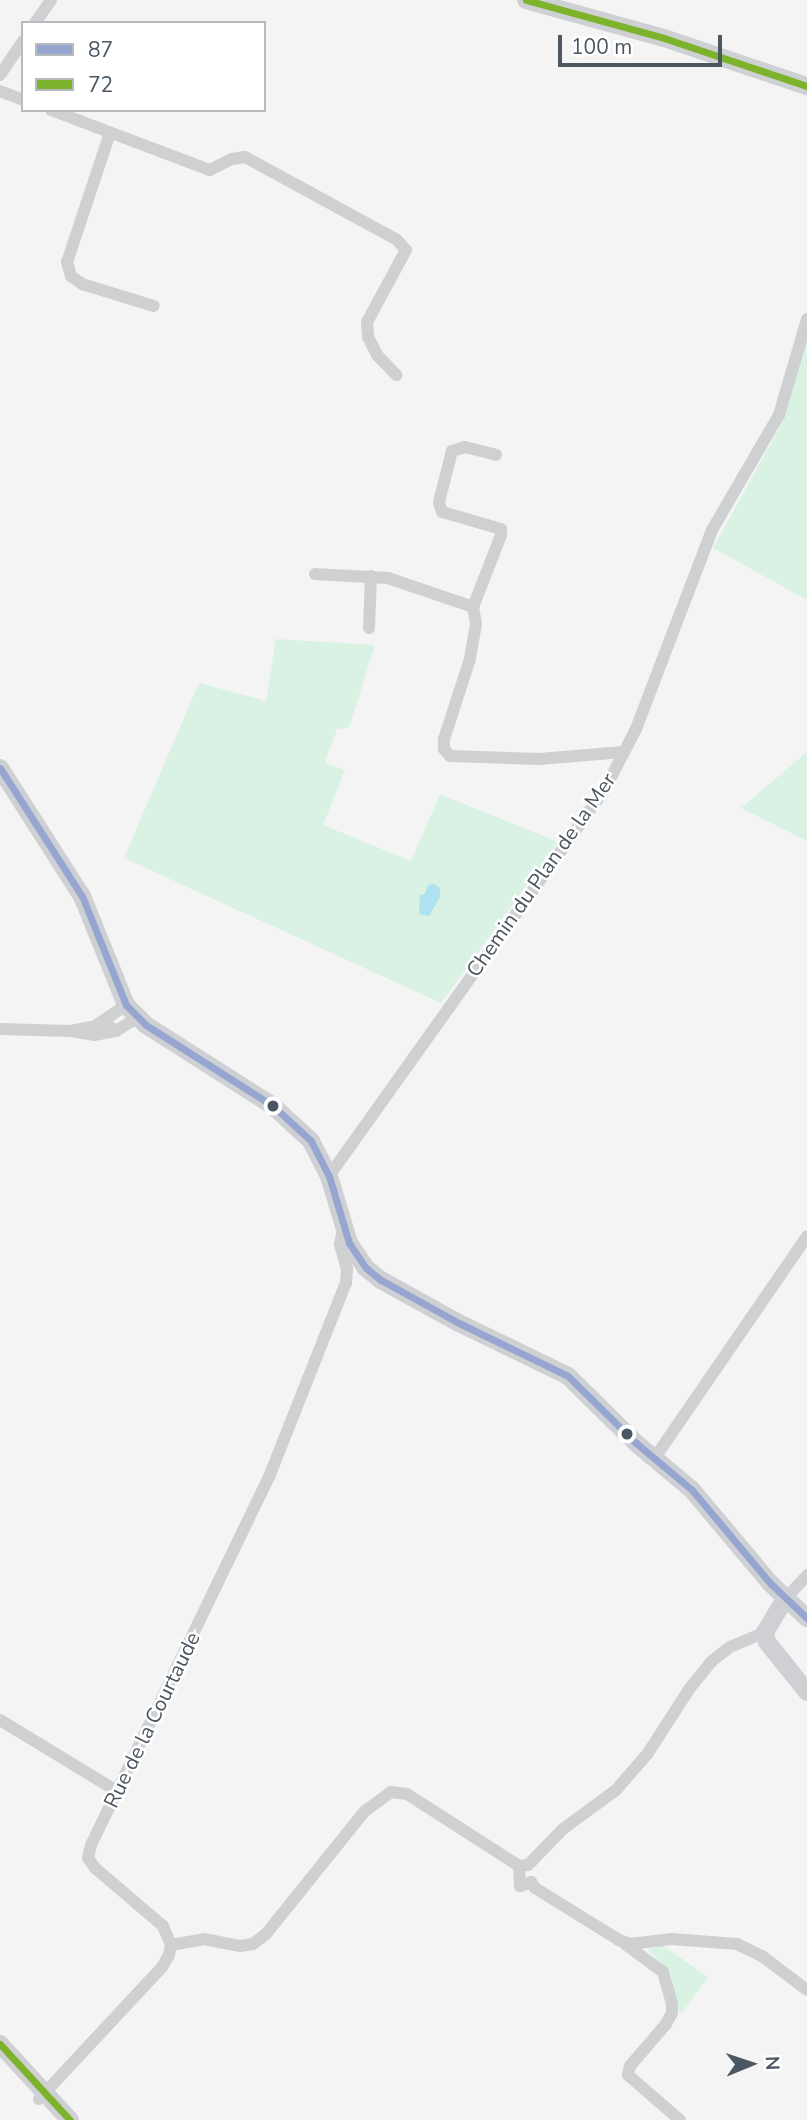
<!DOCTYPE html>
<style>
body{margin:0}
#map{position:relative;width:807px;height:2120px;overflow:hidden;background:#f4f4f4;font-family:"Nunito Sans",sans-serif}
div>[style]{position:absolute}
.green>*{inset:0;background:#d9f2e3}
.water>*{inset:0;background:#aee2f0}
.street>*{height:12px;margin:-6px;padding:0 6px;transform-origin:6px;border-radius:6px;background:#ced0d2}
.secondary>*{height:18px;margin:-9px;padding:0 9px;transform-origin:9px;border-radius:9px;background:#ced0d4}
.bus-1>*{height:7px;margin:-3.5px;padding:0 3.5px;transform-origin:3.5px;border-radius:3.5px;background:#96a6d1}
.bus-2>*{height:7px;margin:-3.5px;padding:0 3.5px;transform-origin:3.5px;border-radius:3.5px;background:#7db32c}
.dots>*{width:19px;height:19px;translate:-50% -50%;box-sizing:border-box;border:4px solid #fff;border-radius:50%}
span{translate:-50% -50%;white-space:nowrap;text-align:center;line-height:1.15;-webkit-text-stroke:5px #fff;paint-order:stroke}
.street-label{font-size:21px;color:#4a5661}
.legend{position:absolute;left:21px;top:21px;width:245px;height:91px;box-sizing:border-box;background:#fff;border:2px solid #b7bbc0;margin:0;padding:9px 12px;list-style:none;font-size:21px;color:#4a5661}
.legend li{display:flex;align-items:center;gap:14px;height:35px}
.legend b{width:35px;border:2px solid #b7bbc0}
.north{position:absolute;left:716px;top:2029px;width:70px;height:70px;-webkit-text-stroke:5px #fff;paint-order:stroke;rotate:88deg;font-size:19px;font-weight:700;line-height:28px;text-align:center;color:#4a5661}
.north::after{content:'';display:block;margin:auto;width:24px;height:32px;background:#4a5661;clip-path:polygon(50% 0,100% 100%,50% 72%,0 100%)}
.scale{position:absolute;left:558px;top:35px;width:164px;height:32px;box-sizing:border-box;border:4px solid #4a5661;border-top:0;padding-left:9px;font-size:21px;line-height:24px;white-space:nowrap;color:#4a5661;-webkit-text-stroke:5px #fff;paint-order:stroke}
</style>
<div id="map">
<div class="green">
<div style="clip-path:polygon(807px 336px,807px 600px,713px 548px,782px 423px)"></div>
<div style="clip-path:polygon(276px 639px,375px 645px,349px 728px,337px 729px,325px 763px,345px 770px,323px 825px,411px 861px,440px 794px,558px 842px,441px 1003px,124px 858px,199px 683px,266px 701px)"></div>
<div style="clip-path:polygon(807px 752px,807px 841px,741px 808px)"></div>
<div style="clip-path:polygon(662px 1945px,708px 1977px,682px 2013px,679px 2011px,670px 1972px,648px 1950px)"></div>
</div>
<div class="water">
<div style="clip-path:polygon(434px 884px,440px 888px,440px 897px,429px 916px,419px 914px,420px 895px,425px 894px,428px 885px)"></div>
</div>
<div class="street">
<div style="left:35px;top:23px;width:28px;rotate:-55deg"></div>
<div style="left:0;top:75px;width:41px;rotate:-55.9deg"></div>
<div style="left:0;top:91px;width:25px;rotate:21deg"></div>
<div style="left:51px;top:110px;width:170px;rotate:20.7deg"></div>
<div style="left:210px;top:170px;width:25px;rotate:-27deg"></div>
<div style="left:232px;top:159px;width:13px;rotate:-9deg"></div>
<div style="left:245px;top:157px;width:173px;rotate:28.6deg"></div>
<div style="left:397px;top:240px;width:13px;rotate:48deg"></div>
<div style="left:406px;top:250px;width:82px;rotate:118.4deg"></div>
<div style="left:367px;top:322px;width:15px;rotate:86deg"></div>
<div style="left:368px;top:337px;width:20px;rotate:63deg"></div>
<div style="left:377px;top:355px;width:28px;rotate:46deg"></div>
<div style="left:110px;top:133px;width:136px;rotate:108.4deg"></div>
<div style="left:67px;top:262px;width:15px;rotate:74deg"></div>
<div style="left:71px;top:276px;width:14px;rotate:36deg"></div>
<div style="left:82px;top:284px;width:75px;rotate:17deg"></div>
<div style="left:315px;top:574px;width:73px;rotate:3.1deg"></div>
<div style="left:388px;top:578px;width:90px;rotate:18.8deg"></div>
<div style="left:473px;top:607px;width:17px;rotate:80deg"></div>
<div style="left:476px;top:624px;width:36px;rotate:100deg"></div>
<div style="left:470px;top:659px;width:84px;rotate:108deg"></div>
<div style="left:444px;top:739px;width:10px;rotate:90deg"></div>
<div style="left:444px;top:749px;width:9px;rotate:49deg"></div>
<div style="left:450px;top:756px;width:89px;rotate:1.9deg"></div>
<div style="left:539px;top:759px;width:84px;rotate:-4.8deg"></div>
<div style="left:473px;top:607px;width:77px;rotate:-68.7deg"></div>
<div style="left:501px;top:535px;width:6px;rotate:-90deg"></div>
<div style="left:501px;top:529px;width:61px;rotate:-163.9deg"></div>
<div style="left:442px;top:512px;width:10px;rotate:-107deg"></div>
<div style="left:439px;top:502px;width:53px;rotate:-75.7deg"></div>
<div style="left:452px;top:451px;width:14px;rotate:-17deg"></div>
<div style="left:465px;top:447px;width:32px;rotate:14deg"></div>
<div style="left:369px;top:628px;width:52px;rotate:-87.8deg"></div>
<div style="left:98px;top:1024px;width:34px;rotate:-34deg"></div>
<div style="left:0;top:1029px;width:70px;rotate:1.6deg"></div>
<div style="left:116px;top:1031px;width:12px;rotate:-145deg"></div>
<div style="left:106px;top:1024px;width:37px;rotate:169deg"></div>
<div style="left:70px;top:1031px;width:24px;rotate:9deg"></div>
<div style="left:94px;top:1035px;width:22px;rotate:-10deg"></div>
<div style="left:116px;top:1031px;width:25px;rotate:-32deg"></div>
<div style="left:329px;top:1176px;width:475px;rotate:-54.5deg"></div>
<div style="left:605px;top:789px;width:68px;rotate:-62.7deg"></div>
<div style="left:636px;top:729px;width:213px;rotate:-69.1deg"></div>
<div style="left:712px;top:530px;width:133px;rotate:-59.8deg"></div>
<div style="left:779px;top:415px;width:100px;rotate:-73.7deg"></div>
<div style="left:654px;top:1459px;width:270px;rotate:-55.5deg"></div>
<div style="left:785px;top:1599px;width:33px;rotate:-47deg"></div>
<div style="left:0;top:1720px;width:137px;rotate:31.3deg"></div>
<div style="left:519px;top:1866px;width:20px;rotate:87deg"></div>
<div style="left:520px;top:1886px;width:12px;rotate:-20deg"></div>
<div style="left:531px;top:1882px;width:7px;rotate:56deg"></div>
<div style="left:535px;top:1888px;width:99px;rotate:31.8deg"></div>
<div style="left:619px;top:1940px;width:12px;rotate:20deg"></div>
<div style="left:630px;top:1944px;width:42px;rotate:-6.8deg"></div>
<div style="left:672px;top:1939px;width:65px;rotate:4.4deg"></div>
<div style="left:737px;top:1944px;width:28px;rotate:26deg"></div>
<div style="left:762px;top:1956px;width:56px;rotate:37.1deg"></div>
<div style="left:625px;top:1944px;width:47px;rotate:36.4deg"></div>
<div style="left:663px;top:1972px;width:33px;rotate:74deg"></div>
<div style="left:672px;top:2004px;width:9px;rotate:90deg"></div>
<div style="left:672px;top:2013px;width:13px;rotate:119deg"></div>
<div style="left:666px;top:2024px;width:55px;rotate:130.6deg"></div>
<div style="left:630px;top:2066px;width:9px;rotate:103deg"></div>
<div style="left:628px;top:2075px;width:69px;rotate:40.9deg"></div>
<div style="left:171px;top:1945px;width:34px;rotate:-10deg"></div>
<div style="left:204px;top:1939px;width:37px;rotate:11deg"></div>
<div style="left:240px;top:1946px;width:13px;rotate:-9deg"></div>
<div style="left:253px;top:1944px;width:16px;rotate:-38deg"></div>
<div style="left:266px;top:1934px;width:158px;rotate:-51.2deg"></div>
<div style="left:365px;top:1811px;width:32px;rotate:-36deg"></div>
<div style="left:391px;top:1792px;width:16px;rotate:7deg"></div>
<div style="left:407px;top:1794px;width:133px;rotate:32.7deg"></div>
<div style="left:519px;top:1866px;width:9px;rotate:-6deg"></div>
<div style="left:528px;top:1865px;width:50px;rotate:-45.8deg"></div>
<div style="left:563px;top:1829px;width:66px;rotate:-36.3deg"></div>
<div style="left:616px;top:1790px;width:49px;rotate:-49.1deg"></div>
<div style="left:648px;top:1753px;width:77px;rotate:-57.1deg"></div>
<div style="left:690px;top:1688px;width:35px;rotate:-51deg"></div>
<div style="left:712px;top:1661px;width:23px;rotate:-38deg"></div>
<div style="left:730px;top:1647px;width:38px;rotate:-23deg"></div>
<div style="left:39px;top:2099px;width:180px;rotate:-47deg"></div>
<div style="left:162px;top:1967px;width:14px;rotate:-60deg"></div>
<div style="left:169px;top:1955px;width:10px;rotate:-79deg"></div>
<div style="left:171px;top:1945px;width:21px;rotate:-113deg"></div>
<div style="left:163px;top:1926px;width:89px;rotate:-139.5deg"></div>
<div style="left:95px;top:1868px;width:12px;rotate:-125deg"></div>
<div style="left:88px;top:1858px;width:13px;rotate:-77deg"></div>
<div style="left:91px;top:1845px;width:409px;rotate:-64.2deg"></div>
<div style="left:269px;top:1477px;width:209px;rotate:-68.4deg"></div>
<div style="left:346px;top:1283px;width:14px;rotate:-86deg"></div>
<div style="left:347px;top:1269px;width:26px;rotate:-106deg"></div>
<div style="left:340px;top:1244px;width:15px;rotate:-79deg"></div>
</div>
<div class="secondary">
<div style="left:526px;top:0;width:143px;rotate:15.4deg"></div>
<div style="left:664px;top:38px;width:151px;rotate:18.6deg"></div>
<div style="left:0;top:768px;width:152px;rotate:57.4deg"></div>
<div style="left:82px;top:896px;width:118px;rotate:68deg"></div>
<div style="left:126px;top:1005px;width:28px;rotate:45deg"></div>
<div style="left:146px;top:1025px;width:151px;rotate:32.5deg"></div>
<div style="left:273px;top:1106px;width:52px;rotate:42.6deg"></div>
<div style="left:311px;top:1141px;width:39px;rotate:63deg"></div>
<div style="left:329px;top:1176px;width:70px;rotate:73.4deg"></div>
<div style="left:349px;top:1243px;width:30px;rotate:56deg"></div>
<div style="left:366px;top:1268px;width:19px;rotate:39deg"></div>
<div style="left:381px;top:1280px;width:89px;rotate:28.9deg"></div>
<div style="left:459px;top:1323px;width:121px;rotate:25.9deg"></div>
<div style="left:568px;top:1376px;width:95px;rotate:44.6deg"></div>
<div style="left:636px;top:1443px;width:73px;rotate:40deg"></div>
<div style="left:692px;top:1490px;width:123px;rotate:50deg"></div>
<div style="left:771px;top:1584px;width:50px;rotate:43.4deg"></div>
<div style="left:785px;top:1599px;width:39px;rotate:121deg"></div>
<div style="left:765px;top:1632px;width:10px;rotate:79deg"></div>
<div style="left:767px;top:1642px;width:64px;rotate:51.3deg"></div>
<div style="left:0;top:2044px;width:103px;rotate:47.4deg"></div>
</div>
<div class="bus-1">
<div style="left:0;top:768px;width:152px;rotate:57.4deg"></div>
<div style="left:82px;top:896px;width:118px;rotate:68deg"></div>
<div style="left:126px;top:1005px;width:28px;rotate:45deg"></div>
<div style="left:146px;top:1025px;width:151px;rotate:32.5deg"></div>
<div style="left:273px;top:1106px;width:52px;rotate:42.6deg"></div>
<div style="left:311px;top:1141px;width:39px;rotate:63deg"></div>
<div style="left:329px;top:1176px;width:70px;rotate:73.4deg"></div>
<div style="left:349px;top:1243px;width:30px;rotate:56deg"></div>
<div style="left:366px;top:1268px;width:19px;rotate:39deg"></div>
<div style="left:381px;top:1280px;width:89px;rotate:28.9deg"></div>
<div style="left:459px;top:1323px;width:121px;rotate:25.9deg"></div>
<div style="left:568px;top:1376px;width:95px;rotate:44.6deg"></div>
<div style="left:636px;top:1443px;width:73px;rotate:40deg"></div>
<div style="left:692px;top:1490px;width:123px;rotate:50deg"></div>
<div style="left:771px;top:1584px;width:50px;rotate:43.4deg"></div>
</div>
<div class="bus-2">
<div style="left:526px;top:0;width:143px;rotate:15.4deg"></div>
<div style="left:664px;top:38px;width:151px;rotate:18.6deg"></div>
<div style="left:0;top:2044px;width:103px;rotate:47.4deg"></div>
</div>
<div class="dots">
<div style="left:273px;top:1106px;background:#4a5661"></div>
<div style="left:627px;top:1434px;background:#4a5661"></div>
</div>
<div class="street-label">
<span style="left:541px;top:875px;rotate:-55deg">Chemin du Plan de la Mer</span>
<span style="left:152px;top:1720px;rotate:-64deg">Rue de la Courtaude</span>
</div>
<ul class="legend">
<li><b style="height:9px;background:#96a6d1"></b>87</li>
<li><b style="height:9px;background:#7db32c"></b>72</li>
</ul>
<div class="north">N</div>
<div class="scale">100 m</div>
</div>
